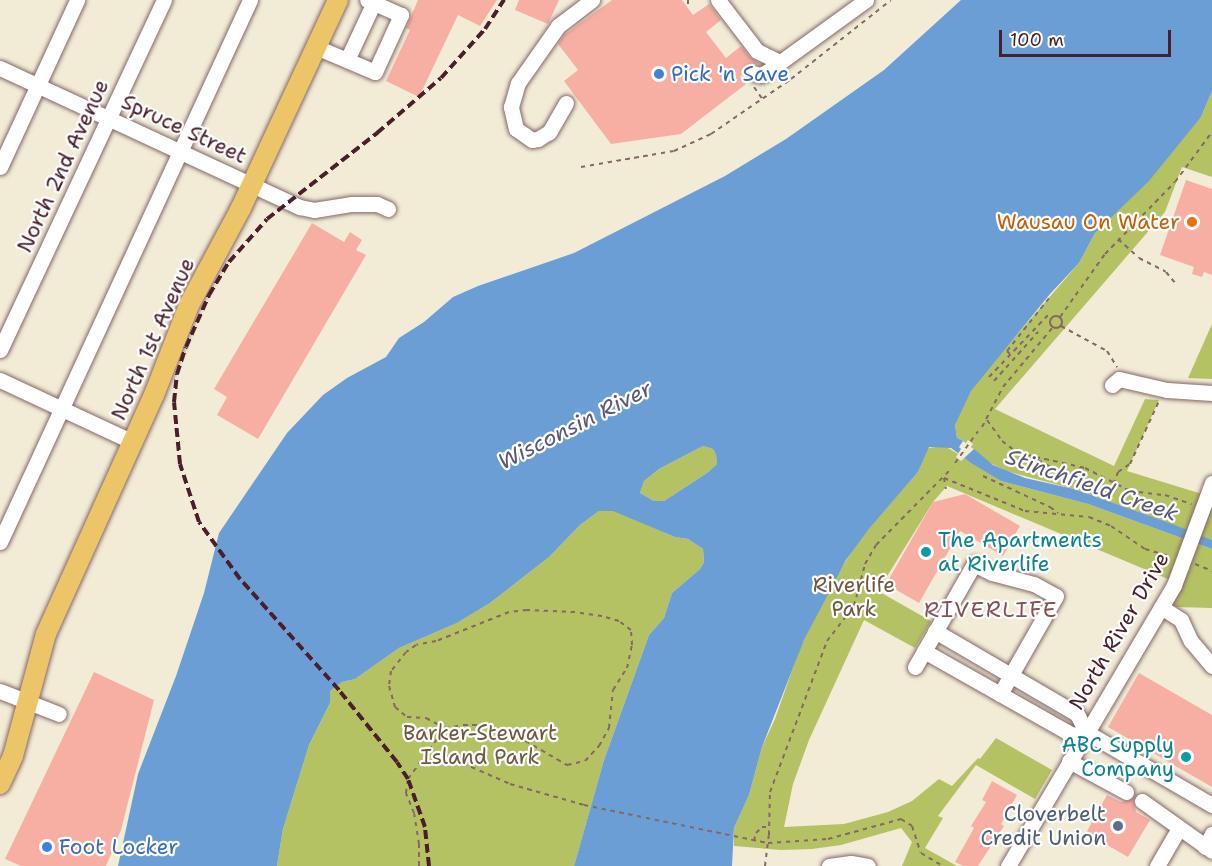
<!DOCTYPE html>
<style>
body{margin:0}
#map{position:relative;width:1212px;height:866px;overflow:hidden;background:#f2ecd7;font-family:"Shantell Sans",sans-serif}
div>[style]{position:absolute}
.green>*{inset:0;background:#b4c264}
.water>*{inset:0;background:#6c9ed6}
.pier>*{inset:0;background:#f2ecd7}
.building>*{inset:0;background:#f7afa3}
.path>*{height:2px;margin-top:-1px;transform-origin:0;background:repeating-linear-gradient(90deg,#856767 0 4.5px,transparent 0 9px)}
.path>.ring{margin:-1px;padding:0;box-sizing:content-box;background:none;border:2px solid #856767;border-radius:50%}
.roads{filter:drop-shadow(0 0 2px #856767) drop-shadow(0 0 2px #856767)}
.minor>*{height:15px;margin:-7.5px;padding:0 7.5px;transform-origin:7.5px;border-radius:7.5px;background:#fff}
.major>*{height:20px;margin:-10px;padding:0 10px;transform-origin:10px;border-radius:10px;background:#edc569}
.rail>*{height:4px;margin-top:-2px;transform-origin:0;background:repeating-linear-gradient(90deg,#4a1f2b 0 9px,transparent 0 13.5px)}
.dots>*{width:16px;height:16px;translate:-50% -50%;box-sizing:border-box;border:3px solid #fff;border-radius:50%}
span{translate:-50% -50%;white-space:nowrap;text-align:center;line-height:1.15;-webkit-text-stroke:4.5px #fff;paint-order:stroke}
.shop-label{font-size:21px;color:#366cbe}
.left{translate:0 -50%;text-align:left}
.street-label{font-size:21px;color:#4a1f2b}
.food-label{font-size:21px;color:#c56008}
.right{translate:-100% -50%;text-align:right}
.culture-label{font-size:21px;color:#0d838f}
.park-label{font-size:21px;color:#6f583f}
.service-label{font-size:21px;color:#4e5e75}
.water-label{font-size:22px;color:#595878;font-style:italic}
.neighbourhood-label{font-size:22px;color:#875155;letter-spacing:1.5px}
.scale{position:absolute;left:999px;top:30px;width:172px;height:27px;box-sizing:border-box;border:3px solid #4a1f2b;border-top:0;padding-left:8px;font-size:18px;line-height:21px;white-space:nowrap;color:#4a1f2b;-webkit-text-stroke:4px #fff;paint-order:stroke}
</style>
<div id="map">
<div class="green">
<div style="clip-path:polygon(1212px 91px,1212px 177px,1182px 167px,1165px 212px,995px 409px,1114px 466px,1145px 399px,1159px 400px,1127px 471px,1212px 497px,1212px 540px,1074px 489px,1006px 471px,988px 462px,966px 442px,957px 438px,955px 425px,967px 396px,982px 375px,1079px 263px,1095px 233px,1201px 117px)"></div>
<div style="clip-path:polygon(1212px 324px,1212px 379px,1188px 378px)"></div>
<div style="clip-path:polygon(703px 446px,713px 449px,716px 455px,717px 464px,707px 473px,664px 501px,654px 501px,640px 493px,644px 481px,659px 469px)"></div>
<div style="clip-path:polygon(945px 446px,1001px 481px,1088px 504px,1212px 549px,1212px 608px,1177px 607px,1172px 605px,1182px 585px,947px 486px,933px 502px,878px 591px,931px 621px,915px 648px,864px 620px,809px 740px,793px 784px,784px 827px,844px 824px,888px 812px,912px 801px,939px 779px,952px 786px,978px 758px,980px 759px,996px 738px,1052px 770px,1035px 799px,976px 765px,938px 816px,943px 818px,925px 848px,957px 866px,902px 866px,912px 842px,901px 828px,841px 845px,812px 849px,781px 850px,734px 846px,734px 828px,749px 795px,762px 747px,775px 719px,800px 648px,829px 589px,858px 541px,918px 472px,928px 448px)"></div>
<div style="clip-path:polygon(613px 510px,675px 537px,688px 539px,703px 549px,704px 562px,700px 569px,672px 593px,664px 618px,649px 635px,604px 760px,574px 866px,277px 866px,283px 829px,309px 745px,330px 703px,330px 691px,342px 682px,355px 679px,399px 648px,457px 623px,490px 603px,549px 557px,580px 525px,599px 511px)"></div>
</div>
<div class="water">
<div style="clip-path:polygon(evenodd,961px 0,1212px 0,1212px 91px,1201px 117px,1149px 181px,1095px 233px,1079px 263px,1050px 294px,971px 391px,955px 425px,957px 438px,966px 442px,993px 465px,1025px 478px,1074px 489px,1172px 524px,1212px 540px,1212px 549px,1088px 504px,1001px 481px,971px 463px,951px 448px,929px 447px,918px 472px,868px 530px,846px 560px,804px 640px,762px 747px,749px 795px,734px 828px,732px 866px,574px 866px,604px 760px,649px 635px,664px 618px,672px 593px,700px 569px,704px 562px,703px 549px,688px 539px,675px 537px,613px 511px,599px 511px,580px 525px,549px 557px,490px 603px,457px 623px,399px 648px,355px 679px,342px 682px,330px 691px,330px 703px,309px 745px,283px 829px,277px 866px,118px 866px,138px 774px,176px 676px,204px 593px,219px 533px,287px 433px,323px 395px,347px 378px,386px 357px,399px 338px,424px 322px,453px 297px,478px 286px,574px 253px,725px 176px,786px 139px,884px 70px,961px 0,703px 446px,713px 449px,716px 455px,717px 464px,707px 473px,664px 501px,654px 501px,640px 493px,644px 481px,659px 469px,703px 446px)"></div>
</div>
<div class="pier">
<div style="clip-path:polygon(968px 440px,973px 444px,971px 447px,974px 449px,961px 461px,956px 457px,961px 449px,959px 447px,963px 441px,966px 443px)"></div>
</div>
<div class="building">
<div style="clip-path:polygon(418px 0,497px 0,480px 26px,458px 15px,419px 97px,386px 81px,410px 30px,406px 28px)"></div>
<div style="clip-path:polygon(519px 0,559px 0,548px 24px,515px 10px)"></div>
<div style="clip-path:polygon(612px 0,682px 0,693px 15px,709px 4px,721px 20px,706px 32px,726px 58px,741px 46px,750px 57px,759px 63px,746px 67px,740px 77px,746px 84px,681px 134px,611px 144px,564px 81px,578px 70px,558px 44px,564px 35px)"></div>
<div style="clip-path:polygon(1186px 180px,1212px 189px,1212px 275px,1204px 272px,1202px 277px,1192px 274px,1194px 267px,1160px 255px)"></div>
<div style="clip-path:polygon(312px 223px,344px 242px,350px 232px,362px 240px,356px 250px,366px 255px,258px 439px,217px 415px,227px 397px,214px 389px)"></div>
<div style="clip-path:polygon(965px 494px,1020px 526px,1003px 556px,960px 531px,919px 603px,886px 584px,933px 502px)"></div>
<div style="clip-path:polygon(94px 672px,154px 700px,121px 830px,106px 866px,21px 866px,5px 859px)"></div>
<div style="clip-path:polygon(1139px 673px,1212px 715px,1212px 787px,1108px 727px)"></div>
<div style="clip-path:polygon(992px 781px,1017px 795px,1001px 824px,1004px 826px,978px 866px,963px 866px,955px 862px,974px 828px,971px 826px,986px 802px,982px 800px)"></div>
<div style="clip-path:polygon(1107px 795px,1121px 802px,1133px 799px,1136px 812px,1150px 820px,1128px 857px,1086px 833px)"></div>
</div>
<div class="path">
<div style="left:688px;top:4px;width:4px;rotate:-90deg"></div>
<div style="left:754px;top:87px;width:16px;rotate:55deg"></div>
<div style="left:581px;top:167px;width:94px;rotate:-9.8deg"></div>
<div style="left:674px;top:151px;width:41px;rotate:-24.7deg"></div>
<div style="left:711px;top:134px;width:97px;rotate:-34.5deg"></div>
<div style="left:791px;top:79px;width:127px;rotate:-38.3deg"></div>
<div style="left:1118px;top:239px;width:28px;rotate:42deg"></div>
<div style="left:1139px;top:258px;width:30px;rotate:27deg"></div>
<div style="left:1166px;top:272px;width:17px;rotate:50deg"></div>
<div class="ring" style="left:1050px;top:316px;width:10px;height:10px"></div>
<div style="left:1060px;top:317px;width:77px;rotate:-54.5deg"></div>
<div style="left:1105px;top:254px;width:100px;rotate:-45.8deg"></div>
<div style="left:1175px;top:182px;width:62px;rotate:-53.5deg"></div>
<div style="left:1061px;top:326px;width:52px;rotate:28.5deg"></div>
<div style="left:1107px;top:351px;width:19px;rotate:58deg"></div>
<div style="left:1010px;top:354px;width:4px;rotate:-135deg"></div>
<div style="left:1007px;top:351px;width:69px;rotate:-51.5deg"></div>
<div style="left:989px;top:377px;width:86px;rotate:-46.4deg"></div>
<div style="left:994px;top:381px;width:66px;rotate:-48.1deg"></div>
<div style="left:987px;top:420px;width:26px;rotate:54deg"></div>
<div style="left:1002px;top:441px;width:20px;rotate:37deg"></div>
<div style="left:1018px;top:453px;width:69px;rotate:12.6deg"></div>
<div style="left:1085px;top:468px;width:51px;rotate:27.1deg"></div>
<div style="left:1130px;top:491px;width:35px;rotate:7deg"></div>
<div style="left:1165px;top:495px;width:28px;rotate:19deg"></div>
<div style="left:982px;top:427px;width:45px;rotate:-62.3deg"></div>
<div style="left:1003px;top:387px;width:78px;rotate:-50.2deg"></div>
<div style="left:1030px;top:456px;width:89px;rotate:28deg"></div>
<div style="left:1109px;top:498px;width:6px;rotate:-72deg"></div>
<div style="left:955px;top:463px;width:39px;rotate:-54deg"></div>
<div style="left:983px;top:476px;width:74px;rotate:24.8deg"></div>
<div style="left:1050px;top:507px;width:10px;rotate:37deg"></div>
<div style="left:944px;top:478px;width:87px;rotate:22.2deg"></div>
<div style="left:1025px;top:511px;width:64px;rotate:5.4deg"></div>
<div style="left:1089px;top:517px;width:24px;rotate:22deg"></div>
<div style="left:1111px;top:526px;width:41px;rotate:34.1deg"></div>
<div style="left:1145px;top:549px;width:26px;rotate:16deg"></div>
<div style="left:944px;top:478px;width:11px;rotate:80deg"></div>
<div style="left:1113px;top:484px;width:13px;rotate:-67deg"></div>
<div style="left:1118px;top:472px;width:14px;rotate:-34deg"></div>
<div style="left:1130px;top:464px;width:69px;rotate:-65.3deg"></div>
<div style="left:1195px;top:564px;width:18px;rotate:22deg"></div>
<div style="left:430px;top:749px;width:87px;rotate:23.6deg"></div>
<div style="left:510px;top:784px;width:77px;rotate:15.8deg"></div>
<div style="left:584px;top:805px;width:188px;rotate:11.7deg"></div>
<div style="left:768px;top:843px;width:60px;rotate:-3.8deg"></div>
<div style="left:828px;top:839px;width:76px;rotate:-15.3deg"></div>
<div style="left:901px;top:819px;width:13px;rotate:32deg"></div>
<div style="left:912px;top:826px;width:28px;rotate:72deg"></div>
<div style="left:921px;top:853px;width:26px;rotate:31deg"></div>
<div style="left:754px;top:841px;width:8px;rotate:-76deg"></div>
<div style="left:756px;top:833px;width:8px;rotate:-45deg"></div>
<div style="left:762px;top:827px;width:7px"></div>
<div style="left:419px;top:866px;width:22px;rotate:-90deg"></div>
<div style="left:419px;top:844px;width:31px;rotate:-99deg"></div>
<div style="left:414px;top:813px;width:22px;rotate:-112deg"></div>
<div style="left:406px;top:793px;width:14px;rotate:-82deg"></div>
<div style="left:408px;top:779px;width:63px;rotate:-54deg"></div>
<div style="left:445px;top:728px;width:18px;rotate:-9deg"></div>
<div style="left:463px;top:725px;width:22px"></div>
<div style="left:485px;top:725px;width:26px;rotate:16deg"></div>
<div style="left:510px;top:732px;width:66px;rotate:30.1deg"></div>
<div style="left:567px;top:765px;width:18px;rotate:-13deg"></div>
<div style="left:585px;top:761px;width:21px;rotate:-47deg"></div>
<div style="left:599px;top:746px;width:21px;rotate:-61deg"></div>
<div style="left:609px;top:728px;width:38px;rotate:-84deg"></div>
<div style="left:613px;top:690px;width:26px;rotate:-58deg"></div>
<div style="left:627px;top:668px;width:24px;rotate:-78deg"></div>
<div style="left:632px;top:645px;width:15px;rotate:-94deg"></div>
<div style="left:631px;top:630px;width:15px;rotate:-143deg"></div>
<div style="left:619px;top:621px;width:18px;rotate:-164deg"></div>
<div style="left:602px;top:616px;width:27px;rotate:-172deg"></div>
<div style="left:575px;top:612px;width:48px;rotate:-177.6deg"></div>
<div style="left:527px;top:610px;width:18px;rotate:174deg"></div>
<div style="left:509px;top:612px;width:79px;rotate:158.3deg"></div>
<div style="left:436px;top:641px;width:20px;rotate:169deg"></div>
<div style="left:416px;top:645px;width:12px;rotate:145deg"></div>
<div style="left:406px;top:652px;width:24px;rotate:128deg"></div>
<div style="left:391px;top:671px;width:15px;rotate:98deg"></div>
<div style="left:389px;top:686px;width:22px;rotate:74deg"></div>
<div style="left:395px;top:707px;width:16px;rotate:40deg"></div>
<div style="left:407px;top:717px;width:19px;rotate:3deg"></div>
<div style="left:426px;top:718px;width:21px;rotate:28deg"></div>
<div style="left:765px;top:866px;width:31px;rotate:-83deg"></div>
<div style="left:769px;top:835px;width:43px;rotate:-88.7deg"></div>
<div style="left:770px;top:792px;width:161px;rotate:-69.3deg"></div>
<div style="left:827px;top:641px;width:44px;rotate:-52.4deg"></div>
<div style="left:854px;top:606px;width:43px;rotate:-75.3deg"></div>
<div style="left:865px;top:564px;width:22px;rotate:-60deg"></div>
<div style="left:876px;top:545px;width:108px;rotate:-45.4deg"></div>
</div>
<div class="roads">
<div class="minor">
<div style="left:718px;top:0;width:64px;rotate:52.6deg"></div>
<div style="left:757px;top:51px;width:25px;rotate:26deg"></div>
<div style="left:316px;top:47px;width:64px;rotate:23deg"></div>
<div style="left:375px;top:72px;width:63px;rotate:-65.5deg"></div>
<div style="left:401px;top:15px;width:37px;rotate:-156deg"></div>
<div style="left:347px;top:60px;width:66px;rotate:-65deg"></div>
<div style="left:0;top:68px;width:331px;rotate:24.9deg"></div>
<div style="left:300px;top:207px;width:14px;rotate:12deg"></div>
<div style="left:314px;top:210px;width:37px;rotate:-9deg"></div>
<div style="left:351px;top:204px;width:26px"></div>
<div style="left:377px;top:204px;width:12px;rotate:24deg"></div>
<div style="left:753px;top:73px;width:8px;rotate:14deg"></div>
<div style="left:761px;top:75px;width:8px;rotate:-30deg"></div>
<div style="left:768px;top:71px;width:121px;rotate:-35.9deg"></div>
<div style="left:566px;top:103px;width:34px;rotate:120deg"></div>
<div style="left:549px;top:132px;width:13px;rotate:148deg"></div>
<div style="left:538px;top:139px;width:6px;rotate:171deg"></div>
<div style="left:532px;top:140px;width:19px;rotate:-145deg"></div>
<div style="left:516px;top:129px;width:23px;rotate:-103deg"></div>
<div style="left:511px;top:107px;width:25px;rotate:-74deg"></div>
<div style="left:518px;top:83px;width:70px;rotate:-54.9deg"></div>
<div style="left:558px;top:26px;width:43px;rotate:-37.4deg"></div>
<div style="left:0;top:167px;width:184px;rotate:-65.2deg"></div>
<div style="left:0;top:350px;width:387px;rotate:-64.9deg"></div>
<div style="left:0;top:380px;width:147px;rotate:25deg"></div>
<div style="left:1112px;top:385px;width:9px;rotate:-41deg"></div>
<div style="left:1119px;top:379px;width:49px;rotate:12.9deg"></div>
<div style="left:1167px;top:390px;width:45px;rotate:3.8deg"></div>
<div style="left:0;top:542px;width:597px;rotate:-65.24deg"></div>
<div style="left:1161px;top:607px;width:24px;rotate:33deg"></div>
<div style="left:1181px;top:620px;width:23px;rotate:65deg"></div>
<div style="left:1191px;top:641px;width:33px;rotate:50deg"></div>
<div style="left:935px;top:631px;width:164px;rotate:30.3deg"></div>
<div style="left:1077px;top:714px;width:20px;rotate:63deg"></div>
<div style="left:1086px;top:732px;width:146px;rotate:30.1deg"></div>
<div style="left:924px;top:651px;width:164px;rotate:29.5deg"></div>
<div style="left:1067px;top:732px;width:7px;rotate:27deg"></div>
<div style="left:1073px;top:735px;width:13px;rotate:-13deg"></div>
<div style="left:915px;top:667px;width:119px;rotate:-60.2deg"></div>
<div style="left:974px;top:564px;width:20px;rotate:27deg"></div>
<div style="left:992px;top:573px;width:43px;rotate:14.7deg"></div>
<div style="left:1034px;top:584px;width:25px;rotate:29deg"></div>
<div style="left:1056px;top:596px;width:113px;rotate:119.7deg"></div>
<div style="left:0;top:691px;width:63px;rotate:21.3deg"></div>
<div style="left:1069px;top:761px;width:65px;rotate:28.5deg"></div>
<div style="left:1142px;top:801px;width:86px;rotate:35.5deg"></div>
<div style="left:1205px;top:847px;width:15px;rotate:-62deg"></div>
<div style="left:829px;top:866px;width:22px;rotate:-8deg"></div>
<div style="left:851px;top:863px;width:17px;rotate:10deg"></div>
<div style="left:1008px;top:866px;width:326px;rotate:-59.4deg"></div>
<div style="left:1174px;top:585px;width:109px;rotate:-69.6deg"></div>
<div style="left:1157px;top:866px;width:44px;rotate:-59.9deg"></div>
</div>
<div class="major">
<div style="left:0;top:784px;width:31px;rotate:-65deg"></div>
<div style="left:13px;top:756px;width:126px;rotate:-74.9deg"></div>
<div style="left:46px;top:634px;width:262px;rotate:-65.7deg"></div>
<div style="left:154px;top:395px;width:97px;rotate:-68.7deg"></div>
<div style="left:189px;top:305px;width:110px;rotate:-61.8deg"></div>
<div style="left:241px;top:208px;width:230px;rotate:-65deg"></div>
</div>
</div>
<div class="rail">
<div style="left:429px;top:866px;width:39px;rotate:-96deg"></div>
<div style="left:425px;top:827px;width:51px;rotate:-109.5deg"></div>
<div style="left:408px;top:779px;width:20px;rotate:-123deg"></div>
<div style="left:397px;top:762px;width:92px;rotate:-128.9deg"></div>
<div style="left:339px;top:690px;width:149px;rotate:-131.7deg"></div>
<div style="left:240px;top:579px;width:70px;rotate:-125.7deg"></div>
<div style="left:199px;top:522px;width:61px;rotate:-108.1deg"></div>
<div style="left:180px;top:464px;width:62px;rotate:-95.5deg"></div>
<div style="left:174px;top:402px;width:28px;rotate:-84deg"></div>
<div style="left:177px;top:374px;width:28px;rotate:-72deg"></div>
<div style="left:186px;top:347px;width:57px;rotate:-66.1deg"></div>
<div style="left:209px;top:295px;width:39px;rotate:-59deg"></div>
<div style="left:229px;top:262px;width:57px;rotate:-48.5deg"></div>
<div style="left:267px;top:219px;width:140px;rotate:-38deg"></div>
<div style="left:377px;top:133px;width:84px;rotate:-40.7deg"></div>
<div style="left:441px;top:78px;width:66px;rotate:-48.1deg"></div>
<div style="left:485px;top:29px;width:35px;rotate:-57deg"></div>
</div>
<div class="dots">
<div style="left:659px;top:74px;background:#3f7fe0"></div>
<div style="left:1192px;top:222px;background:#e8710a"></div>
<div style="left:926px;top:552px;background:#0f9aa8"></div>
<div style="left:1186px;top:757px;background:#0f9aa8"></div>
<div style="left:1118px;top:826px;background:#5c6f8a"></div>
<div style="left:47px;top:847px;background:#3f7fe0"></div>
</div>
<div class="shop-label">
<span class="left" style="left:671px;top:74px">Pick 'n Save</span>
<span class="left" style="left:59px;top:847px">Foot Locker</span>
</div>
<div class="street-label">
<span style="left:184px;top:129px;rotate:25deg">Spruce Street</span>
<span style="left:63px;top:166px;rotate:-65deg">North 2nd Avenue</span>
<span style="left:153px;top:339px;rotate:-66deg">North 1st Avenue</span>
<span style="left:1119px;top:631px;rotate:-60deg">North River Drive</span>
</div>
<div class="food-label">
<span class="right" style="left:1180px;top:222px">Wausau On Water</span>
</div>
<div class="culture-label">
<span class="left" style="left:938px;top:552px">The Apartments<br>at Riverlife</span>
<span class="right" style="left:1174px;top:757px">ABC Supply<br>Company</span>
</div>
<div class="park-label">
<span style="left:854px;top:597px">Riverlife<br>Park</span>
<span style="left:480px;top:745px">Barker-Stewart<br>Island Park</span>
</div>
<div class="service-label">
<span class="right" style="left:1106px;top:826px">Cloverbelt<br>Credit Union</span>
</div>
<div class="water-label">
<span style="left:575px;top:425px;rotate:-27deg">Wisconsin River</span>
<span style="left:1092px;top:485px;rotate:19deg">Stinchfield Creek</span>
</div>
<div class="neighbourhood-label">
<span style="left:991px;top:610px">RIVERLIFE</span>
</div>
<div class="scale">100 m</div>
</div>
